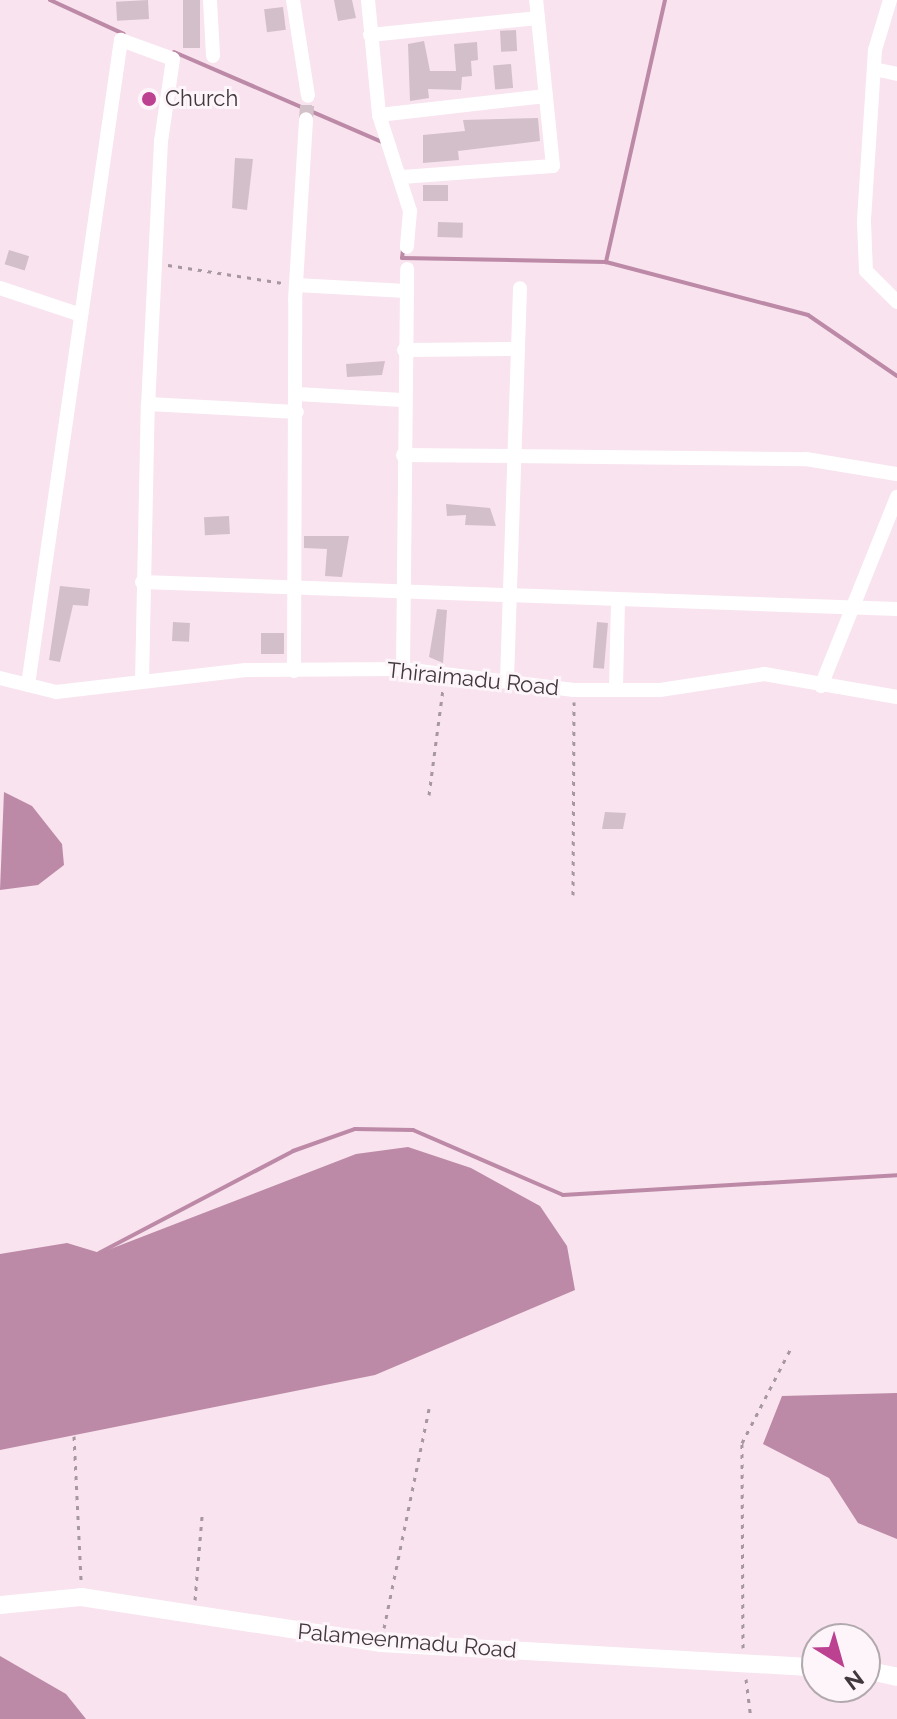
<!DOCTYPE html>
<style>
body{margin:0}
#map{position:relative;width:897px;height:1719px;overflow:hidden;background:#f8e3ee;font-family:Raleway,sans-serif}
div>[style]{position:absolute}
.water>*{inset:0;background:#bc89a6}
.stream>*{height:4px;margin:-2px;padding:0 2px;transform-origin:2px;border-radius:2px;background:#bc89a6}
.building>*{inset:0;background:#d3bfca;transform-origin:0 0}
.street-tunnel>*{height:14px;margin-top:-7px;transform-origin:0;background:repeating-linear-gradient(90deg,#d3c1ca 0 14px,transparent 0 21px)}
.path>*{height:3px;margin-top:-1.5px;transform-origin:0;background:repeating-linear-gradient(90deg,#a7979f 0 4px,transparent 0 10px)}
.street>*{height:14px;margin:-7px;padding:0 7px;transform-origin:7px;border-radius:7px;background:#fff}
.secondary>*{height:18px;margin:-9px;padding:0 9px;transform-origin:9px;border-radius:9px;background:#fff}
.dots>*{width:22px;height:22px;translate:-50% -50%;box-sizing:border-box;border:4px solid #fdf5f9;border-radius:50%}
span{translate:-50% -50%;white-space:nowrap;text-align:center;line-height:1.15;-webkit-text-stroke:6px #fdf5f9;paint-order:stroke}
.poi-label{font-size:22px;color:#40383c}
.left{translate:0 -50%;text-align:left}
.street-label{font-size:22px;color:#40383c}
.north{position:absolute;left:801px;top:1623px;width:80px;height:80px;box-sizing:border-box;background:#fdf5f9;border:2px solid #b1a9ad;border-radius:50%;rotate:143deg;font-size:22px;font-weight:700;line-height:32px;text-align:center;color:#40383c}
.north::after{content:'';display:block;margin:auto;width:28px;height:36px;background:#bc4191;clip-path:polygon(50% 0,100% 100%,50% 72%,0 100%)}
</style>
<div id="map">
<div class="water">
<div style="clip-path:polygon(4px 792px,32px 806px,62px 844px,64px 865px,38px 885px,0 890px)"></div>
<div style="clip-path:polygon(408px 1147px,471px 1168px,540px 1206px,567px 1246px,575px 1290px,375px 1375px,0 1450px,0 1254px,67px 1243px,100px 1253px,356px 1154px)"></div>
<div style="clip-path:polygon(897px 1393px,897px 1539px,858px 1523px,829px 1478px,763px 1444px,782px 1396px)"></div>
<div style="clip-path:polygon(0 1656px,66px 1694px,86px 1719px,0 1719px)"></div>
</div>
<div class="stream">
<div style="left:50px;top:0;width:81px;rotate:24.7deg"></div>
<div style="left:665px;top:0;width:269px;rotate:102.7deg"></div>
<div style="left:606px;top:262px;width:209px;rotate:14.7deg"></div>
<div style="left:808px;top:315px;width:108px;rotate:34.4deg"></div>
<div style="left:174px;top:52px;width:227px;rotate:23.4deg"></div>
<div style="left:403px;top:250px;width:8px;rotate:97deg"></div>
<div style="left:402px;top:258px;width:204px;rotate:1.1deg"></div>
<div style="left:99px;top:1253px;width:219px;rotate:-27.7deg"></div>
<div style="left:293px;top:1151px;width:66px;rotate:-19.5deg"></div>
<div style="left:355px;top:1129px;width:58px;rotate:1deg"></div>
<div style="left:413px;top:1130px;width:163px;rotate:23.4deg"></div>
<div style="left:563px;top:1195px;width:335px;rotate:-3.4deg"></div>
</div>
<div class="building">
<div style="left:148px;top:0;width:19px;height:32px;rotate:87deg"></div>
<div style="left:183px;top:0;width:17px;height:48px"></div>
<div style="clip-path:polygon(334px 0,352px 0,356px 18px,338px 21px)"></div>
<div style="left:283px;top:7px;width:23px;height:19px;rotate:83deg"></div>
<div style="left:516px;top:30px;width:21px;height:16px;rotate:87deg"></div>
<div style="clip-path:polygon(424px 41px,430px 71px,456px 71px,454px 44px,477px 42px,478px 60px,471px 61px,472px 76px,462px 77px,461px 90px,428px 89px,429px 98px,410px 101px,408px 44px)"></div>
<div style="left:511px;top:64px;width:24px;height:18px;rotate:85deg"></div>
<div style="clip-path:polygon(538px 118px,540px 141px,458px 151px,459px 160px,423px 163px,423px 135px,465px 131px,463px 120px)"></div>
<div style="clip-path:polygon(235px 158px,253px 159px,247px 210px,232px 208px)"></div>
<div style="left:448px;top:185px;width:16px;height:25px;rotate:90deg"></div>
<div style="left:438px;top:222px;width:25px;height:15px;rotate:2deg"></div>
<div style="left:9px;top:250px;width:21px;height:15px;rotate:17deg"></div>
<div style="clip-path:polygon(385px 361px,382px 375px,347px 377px,346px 364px)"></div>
<div style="clip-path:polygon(446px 504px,490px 508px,496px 526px,465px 525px,466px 515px,447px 516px)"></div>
<div style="left:229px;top:516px;width:18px;height:25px;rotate:87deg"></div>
<div style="clip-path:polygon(304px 536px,349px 536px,342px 577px,325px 576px,327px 549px,304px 548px)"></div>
<div style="clip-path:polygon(60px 586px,90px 589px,88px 606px,73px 605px,60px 662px,49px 660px)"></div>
<div style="clip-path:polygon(437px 609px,447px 610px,443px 663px,429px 657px)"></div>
<div style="left:173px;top:622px;width:17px;height:19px;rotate:3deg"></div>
<div style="left:597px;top:622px;width:11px;height:46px;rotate:5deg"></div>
<div style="left:284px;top:633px;width:21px;height:23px;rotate:90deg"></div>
<div style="clip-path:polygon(605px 812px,626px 813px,623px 829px,602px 829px)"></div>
</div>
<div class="street-tunnel">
<div style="left:306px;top:119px;width:23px;rotate:-85deg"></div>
</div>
<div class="path">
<div style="left:168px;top:265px;width:116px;rotate:8.9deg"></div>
<div style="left:429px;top:795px;width:108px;rotate:-82.5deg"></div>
<div style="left:573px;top:895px;width:193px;rotate:-89.7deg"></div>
<div style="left:74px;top:1436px;width:145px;rotate:87.2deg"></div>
<div style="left:195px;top:1600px;width:84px;rotate:-85.2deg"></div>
<div style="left:384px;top:1628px;width:224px;rotate:-78.4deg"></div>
<div style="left:743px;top:1648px;width:205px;rotate:-90.3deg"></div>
<div style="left:742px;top:1443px;width:107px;rotate:-62.7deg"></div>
<div style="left:746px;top:1679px;width:40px;rotate:82.9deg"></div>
</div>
<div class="street">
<div style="left:210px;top:0;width:56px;rotate:86.9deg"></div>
<div style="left:293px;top:0;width:97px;rotate:81.1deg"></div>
<div style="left:368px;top:0;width:116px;rotate:84.5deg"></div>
<div style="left:379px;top:115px;width:101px;rotate:72.1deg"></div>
<div style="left:410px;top:211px;width:36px;rotate:95deg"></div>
<div style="left:890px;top:0;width:52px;rotate:106.7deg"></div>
<div style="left:875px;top:50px;width:172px;rotate:93.7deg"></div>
<div style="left:864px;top:222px;width:49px;rotate:87.7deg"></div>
<div style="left:866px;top:271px;width:44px;rotate:45deg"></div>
<div style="left:370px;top:35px;width:169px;rotate:-5.8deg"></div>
<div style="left:874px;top:69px;width:24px;rotate:12deg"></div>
<div style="left:379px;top:115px;width:168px;rotate:-6.5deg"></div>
<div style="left:402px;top:177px;width:151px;rotate:-4.2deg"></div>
<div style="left:553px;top:166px;width:167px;rotate:-95.8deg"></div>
<div style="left:296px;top:285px;width:110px;rotate:3.1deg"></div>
<div style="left:0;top:288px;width:85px;rotate:18.4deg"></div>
<div style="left:404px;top:350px;width:113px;rotate:-0.5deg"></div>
<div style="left:297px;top:394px;width:105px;rotate:3.3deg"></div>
<div style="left:403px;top:455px;width:403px;rotate:0.6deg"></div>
<div style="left:806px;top:459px;width:92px;rotate:9.4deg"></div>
<div style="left:142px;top:582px;width:755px;rotate:2.05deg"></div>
<div style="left:403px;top:669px;width:400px;rotate:-89.4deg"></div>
<div style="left:294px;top:671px;width:371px;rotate:-89.8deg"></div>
<div style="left:295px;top:300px;width:181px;rotate:-86.5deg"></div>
<div style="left:0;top:678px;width:58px;rotate:14deg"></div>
<div style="left:56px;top:692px;width:191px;rotate:-6.6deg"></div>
<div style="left:246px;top:670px;width:157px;rotate:-0.4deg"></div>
<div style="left:403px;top:669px;width:172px;rotate:7deg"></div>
<div style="left:574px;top:690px;width:86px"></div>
<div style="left:660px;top:690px;width:105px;rotate:-8.7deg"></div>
<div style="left:764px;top:674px;width:135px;rotate:9.8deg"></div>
<div style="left:507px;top:680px;width:392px;rotate:-88.1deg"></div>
<div style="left:142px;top:682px;width:278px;rotate:-88.8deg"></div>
<div style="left:148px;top:404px;width:149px;rotate:3.1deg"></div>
<div style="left:28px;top:685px;width:652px;rotate:-81.8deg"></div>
<div style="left:121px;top:40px;width:55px;rotate:20.1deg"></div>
<div style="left:173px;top:59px;width:83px;rotate:98.3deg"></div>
<div style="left:161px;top:141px;width:263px;rotate:92.8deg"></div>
<div style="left:821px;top:686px;width:204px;rotate:-68.1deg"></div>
<div style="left:616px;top:689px;width:87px;rotate:-88.7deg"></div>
</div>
<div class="secondary">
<div style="left:0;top:1605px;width:81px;rotate:-5.6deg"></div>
<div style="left:81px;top:1597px;width:304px;rotate:8.7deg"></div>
<div style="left:381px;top:1643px;width:437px;rotate:3.2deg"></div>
<div style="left:865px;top:1670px;width:33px;rotate:12deg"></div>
</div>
<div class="dots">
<div style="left:149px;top:99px;background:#bc4191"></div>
</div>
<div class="poi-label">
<span class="left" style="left:165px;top:99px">Church</span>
</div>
<div class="street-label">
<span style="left:473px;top:679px;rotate:6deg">Thiraimadu Road</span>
<span style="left:407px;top:1641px;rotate:5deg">Palameenmadu Road</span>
</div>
<div class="north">N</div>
</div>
